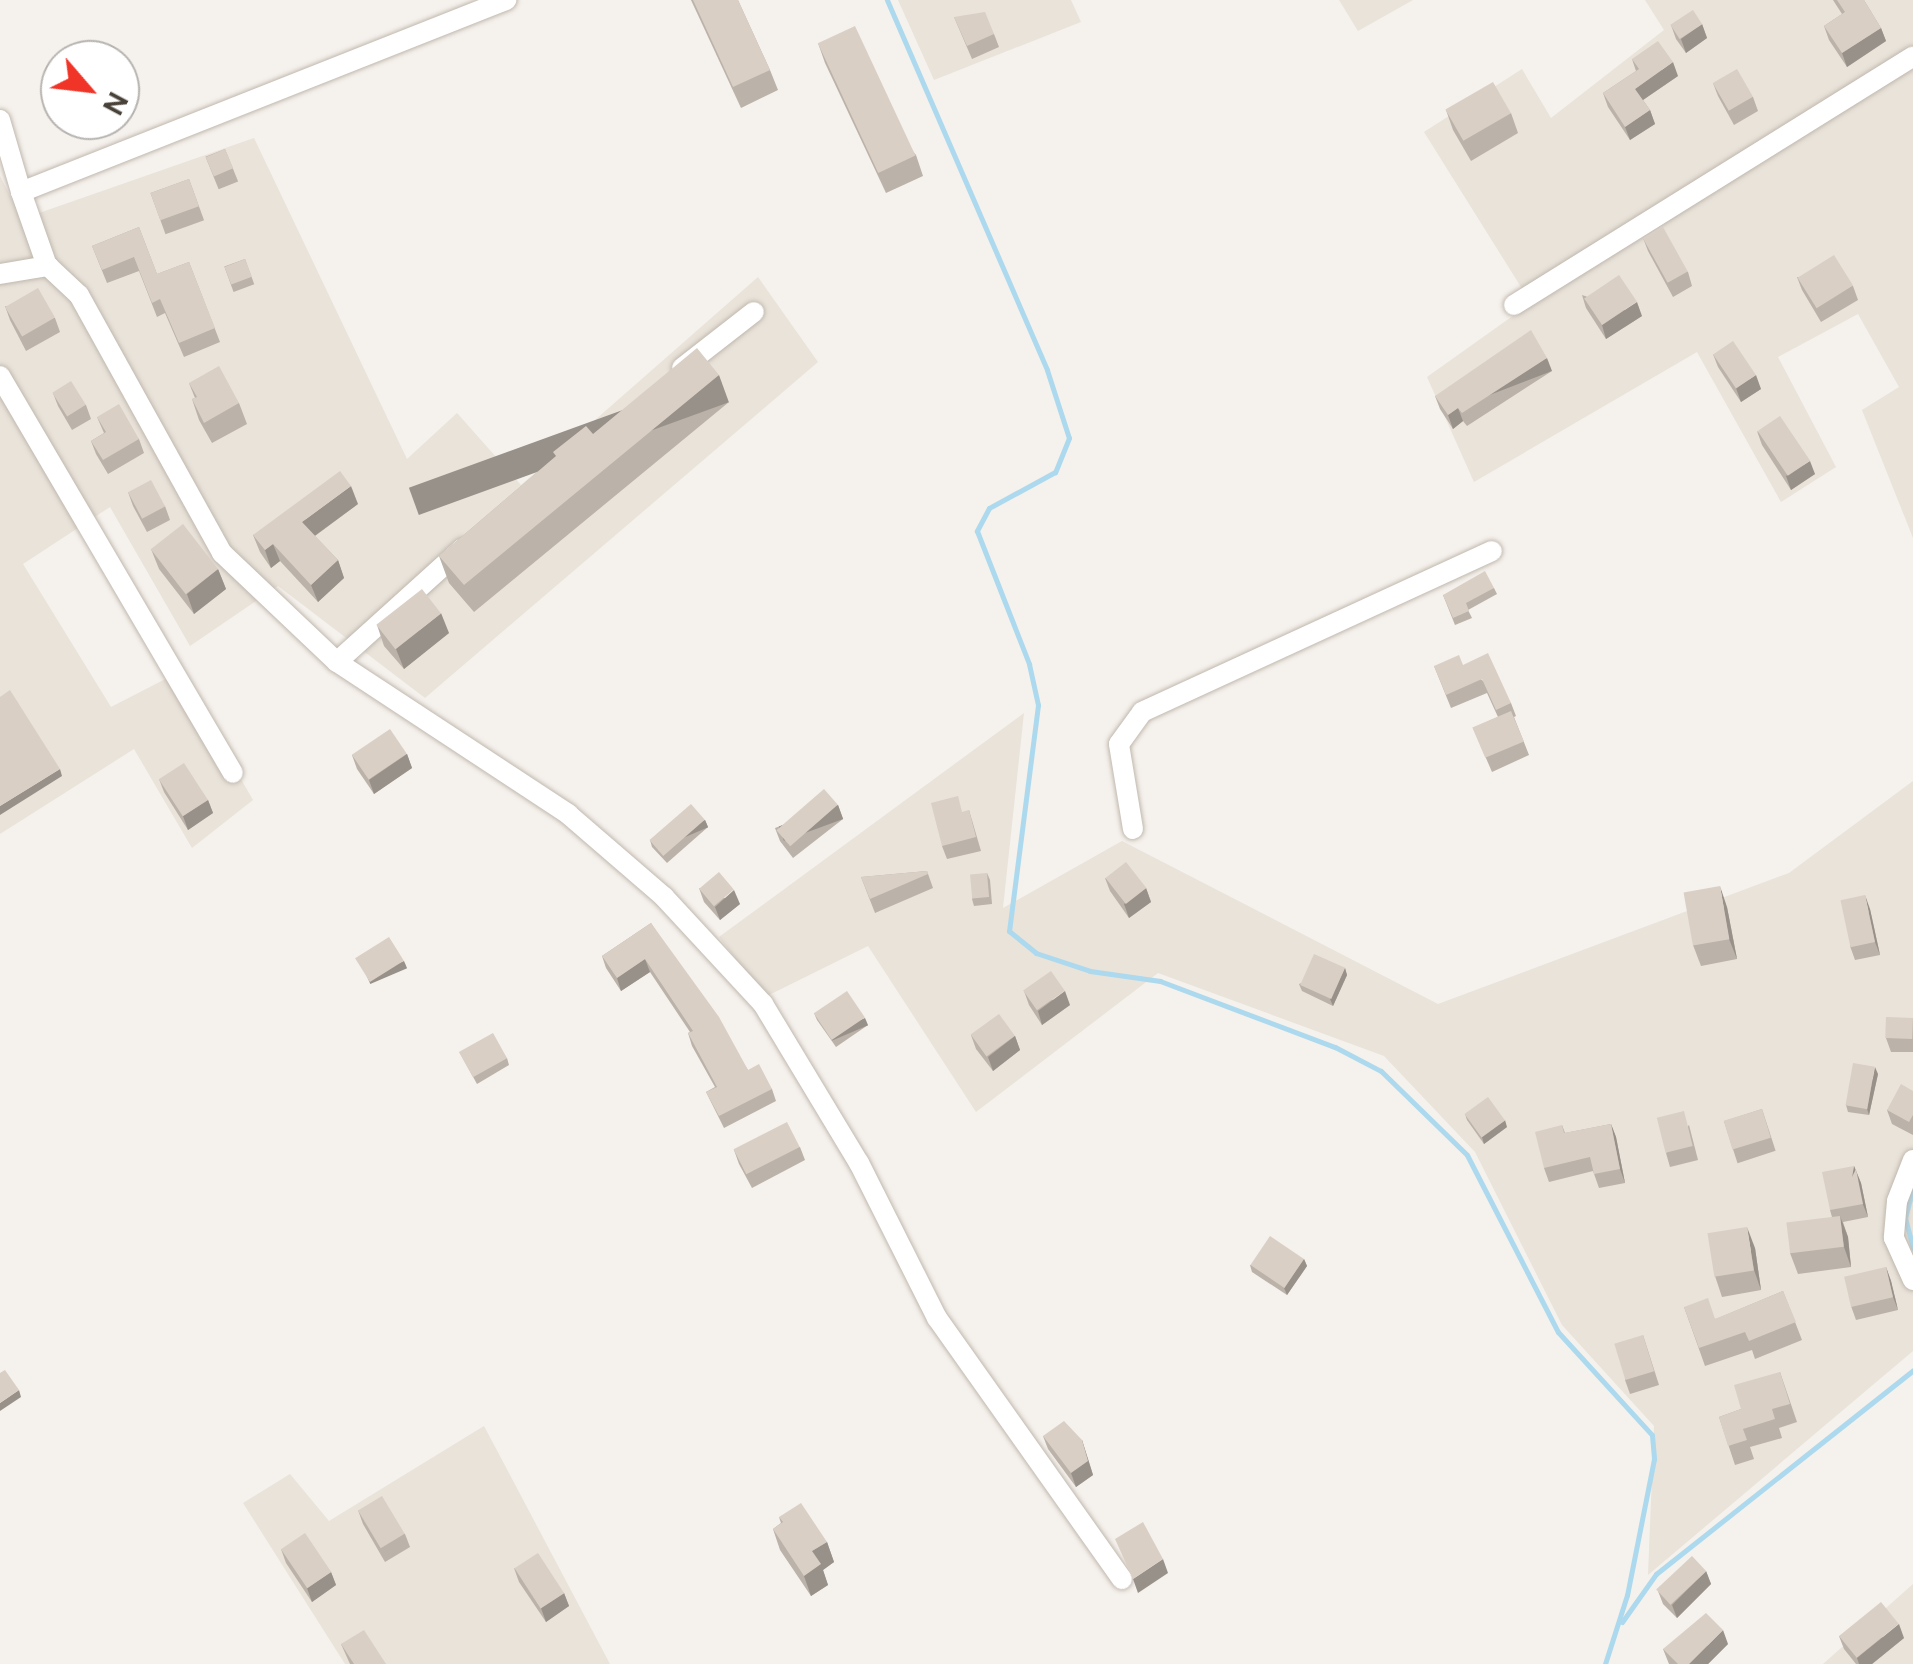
<!DOCTYPE html>
<style>
body{margin:0}
#map{position:relative;width:1913px;height:1664px;overflow:hidden;background:#f5f1ec;font-family:"DM Sans",sans-serif}
div>[style]{position:absolute}
.residential>*{inset:0;background:#e9e3da}
.stream>*{height:5px;margin:-2.5px;padding:0 2.5px;transform-origin:2.5px;border-radius:2.5px;background:#acd9ee}
.roads{filter:drop-shadow(0 0 2px #c0b8ae) drop-shadow(0 0 2px #c0b8ae)}
.minor>*{height:20px;margin:-10px;padding:0 10px;transform-origin:10px;border-radius:10px;background:#fff}
.wall>*{inset:0;background:#bbb2a9;transform-origin:0 0}
.shaded-wall>*{inset:0;background:#98918a;transform-origin:0 0}
.building>*{inset:0;background:#d9cfc5;transform-origin:0 0}
span{translate:-50% -50%;white-space:nowrap;text-align:center;line-height:1.15;-webkit-text-stroke:9px #fff;paint-order:stroke}
.north{position:absolute;left:40px;top:40px;width:100px;height:100px;box-sizing:border-box;background:#fff;border:2px solid #b6b3b0;border-radius:50%;rotate:118deg;font-size:28px;font-weight:700;line-height:40px;text-align:center;color:#494239}
.north::after{content:'';display:block;margin:auto;width:35px;height:45px;background:#f03528;clip-path:polygon(50% 0,100% 100%,50% 72%,0 100%)}
</style>
<div id="map">
<div class="residential">
<div style="clip-path:polygon(898px 0,1071px 0,1081px 22px,934px 80px)"></div>
<div style="clip-path:polygon(1339px 0,1413px 0,1358px 31px)"></div>
<div style="clip-path:polygon(1645px 0,1913px 0,1913px 538px,1862px 410px,1899px 387px,1858px 314px,1778px 357px,1836px 467px,1781px 502px,1697px 352px,1474px 482px,1427px 377px,1531px 303px,1424px 132px,1522px 69px,1551px 118px,1664px 30px)"></div>
<div style="clip-path:polygon(254px 138px,407px 459px,457px 413px,521px 485px,758px 277px,818px 362px,425px 698px,278px 586px,190px 646px,110px 507px,23px 564px,111px 707px,179px 672px,253px 800px,192px 848px,134px 749px,0 834px,0 176px,22px 219px)"></div>
<div style="clip-path:polygon(1024px 713px,1003px 908px,1122px 841px,1438px 1004px,1789px 873px,1913px 781px,1913px 1351px,1648px 1575px,1654px 1426px,1562px 1325px,1475px 1152px,1384px 1056px,1158px 973px,976px 1112px,868px 946px,765px 997px,719px 937px)"></div>
<div style="clip-path:polygon(484px 1426px,610px 1664px,345px 1664px,243px 1503px,290px 1474px,329px 1521px)"></div>
<div style="clip-path:polygon(1913px 1584px,1913px 1664px,1823px 1664px)"></div>
</div>
<div class="stream">
<div style="left:887px;top:0;width:403px;rotate:66.6deg"></div>
<div style="left:1047px;top:370px;width:71px;rotate:72.1deg"></div>
<div style="left:1069px;top:438px;width:37px;rotate:112deg"></div>
<div style="left:1055px;top:472px;width:75px;rotate:151.4deg"></div>
<div style="left:989px;top:508px;width:26px;rotate:118deg"></div>
<div style="left:977px;top:531px;width:143px;rotate:68.6deg"></div>
<div style="left:1029px;top:664px;width:42px;rotate:77.6deg"></div>
<div style="left:1038px;top:705px;width:228px;rotate:97.3deg"></div>
<div style="left:1009px;top:931px;width:35px;rotate:39deg"></div>
<div style="left:1036px;top:953px;width:57px;rotate:18.4deg"></div>
<div style="left:1090px;top:971px;width:71px;rotate:8.1deg"></div>
<div style="left:1160px;top:981px;width:187px;rotate:20.7deg"></div>
<div style="left:1335px;top:1047px;width:52px;rotate:27.6deg"></div>
<div style="left:1381px;top:1071px;width:120px;rotate:44.3deg"></div>
<div style="left:1467px;top:1155px;width:199px;rotate:62.8deg"></div>
<div style="left:1558px;top:1332px;width:139px;rotate:47.6deg"></div>
<div style="left:1652px;top:1435px;width:24px;rotate:85deg"></div>
<div style="left:1654px;top:1459px;width:139px;rotate:101.2deg"></div>
<div style="left:1627px;top:1595px;width:72px;rotate:107.7deg"></div>
<div style="left:1913px;top:1188px;width:31px;rotate:105deg"></div>
<div style="left:1905px;top:1218px;width:31px;rotate:75deg"></div>
<div style="left:1622px;top:1622px;width:59px;rotate:-54.7deg"></div>
<div style="left:1656px;top:1574px;width:328px;rotate:-38.4deg"></div>
</div>
<div class="roads">
<div class="minor">
<div style="left:0;top:120px;width:75px;rotate:73.7deg"></div>
<div style="left:21px;top:192px;width:522px;rotate:-21.6deg"></div>
<div style="left:21px;top:192px;width:78px;rotate:70.6deg"></div>
<div style="left:0;top:274px;width:49px;rotate:-9.5deg"></div>
<div style="left:48px;top:266px;width:42px;rotate:43.1deg"></div>
<div style="left:79px;top:295px;width:295px;rotate:61deg"></div>
<div style="left:222px;top:553px;width:158px;rotate:43.5deg"></div>
<div style="left:1514px;top:305px;width:470px;rotate:-31.9deg"></div>
<div style="left:682px;top:368px;width:91px;rotate:-37.9deg"></div>
<div style="left:0;top:376px;width:460px;rotate:59.6deg"></div>
<div style="left:463px;top:548px;width:170px;rotate:137.9deg"></div>
<div style="left:337px;top:662px;width:277px;rotate:33.3deg"></div>
<div style="left:568px;top:814px;width:127px;rotate:40.8deg"></div>
<div style="left:664px;top:897px;width:146px;rotate:47.2deg"></div>
<div style="left:763px;top:1004px;width:186px;rotate:58.9deg"></div>
<div style="left:859px;top:1163px;width:174px;rotate:63.3deg"></div>
<div style="left:937px;top:1318px;width:320px;rotate:54.7deg"></div>
<div style="left:1133px;top:829px;width:86px;rotate:-99.4deg"></div>
<div style="left:1119px;top:744px;width:39px;rotate:-54deg"></div>
<div style="left:1142px;top:712px;width:385px;rotate:-24.7deg"></div>
<div style="left:1913px;top:1160px;width:44px;rotate:111.3deg"></div>
<div style="left:1897px;top:1201px;width:37px;rotate:95deg"></div>
<div style="left:1894px;top:1238px;width:46px;rotate:65.7deg"></div>
</div>
</div>
<div class="wall">
<div style="clip-path:polygon(691px 0,738px 0,770px 70px,778px 90px,741px 108px)"></div>
<div style="clip-path:polygon(1833px 0,1864px 0,1881px 28px,1886px 41px,1847px 67px,1829px 40px,1824px 26px,1842px 14px)"></div>
<div style="clip-path:polygon(954px 17px,994px 34px,999px 47px,972px 59px)"></div>
<div style="clip-path:polygon(1702px 24px,1707px 38px,1686px 53px,1676px 39px,1671px 25px)"></div>
<div style="clip-path:polygon(818px 43px,916px 155px,923px 176px,886px 193px,825px 63px)"></div>
<div style="clip-path:polygon(1632px 59px,1678px 76px,1643px 100px,1650px 110px,1655px 124px,1630px 140px,1608px 107px,1603px 93px,1636px 71px)"></div>
<div style="clip-path:polygon(1713px 83px,1753px 97px,1758px 111px,1734px 125px,1718px 96px)"></div>
<div style="clip-path:polygon(1446px 110px,1511px 113px,1518px 133px,1471px 161px,1453px 130px)"></div>
<div style="left:225px;top:149px;width:35px;height:21px;rotate:68deg"></div>
<div style="left:189px;top:179px;width:44px;height:41px;rotate:70deg"></div>
<div style="clip-path:polygon(139px 227px,157px 274px,189px 262px,220px 342px,184px 357px,165px 313px,157px 317px,139px 271px,107px 283px,92px 246px)"></div>
<div style="clip-path:polygon(1643px 238px,1688px 272px,1692px 286px,1673px 297px,1648px 251px)"></div>
<div style="left:245px;top:259px;width:27px;height:22px;rotate:70deg"></div>
<div style="clip-path:polygon(1797px 277px,1853px 286px,1858px 300px,1821px 322px,1802px 290px)"></div>
<div style="clip-path:polygon(1582px 295px,1642px 316px,1606px 339px,1586px 308px)"></div>
<div style="clip-path:polygon(5px 306px,55px 318px,60px 332px,26px 351px,10px 320px)"></div>
<div style="clip-path:polygon(1713px 354px,1761px 389px,1741px 402px,1718px 367px)"></div>
<div style="clip-path:polygon(1552px 371px,1467px 426px,1463px 421px,1453px 429px,1440px 409px,1435px 396px)"></div>
<div style="clip-path:polygon(189px 383px,239px 403px,247px 424px,212px 443px,199px 420px,192px 399px,195px 398px)"></div>
<div style="clip-path:polygon(53px 393px,86px 405px,91px 419px,72px 430px,58px 406px)"></div>
<div style="clip-path:polygon(729px 402px,474px 612px,449px 583px,439px 556px,555px 457px,553px 452px,593px 434px)"></div>
<div style="clip-path:polygon(97px 417px,139px 439px,144px 453px,108px 474px,96px 454px,91px 441px,104px 433px)"></div>
<div style="clip-path:polygon(1757px 431px,1815px 474px,1791px 490px,1762px 445px)"></div>
<div style="clip-path:polygon(128px 492px,165px 506px,170px 520px,147px 532px,133px 506px)"></div>
<div style="clip-path:polygon(358px 504px,315px 536px,338px 560px,344px 578px,318px 602px,280px 561px,271px 568px,260px 552px,253px 535px)"></div>
<div style="clip-path:polygon(151px 549px,218px 569px,226px 589px,194px 614px,159px 569px)"></div>
<div style="clip-path:polygon(1494px 588px,1497px 594px,1468px 610px,1472px 618px,1455px 625px,1443px 595px)"></div>
<div style="clip-path:polygon(377px 625px,449px 633px,404px 669px,384px 646px)"></div>
<div style="clip-path:polygon(1463px 665px,1511px 703px,1516px 716px,1514px 717px,1529px 755px,1492px 772px,1473px 728px,1498px 717px,1487px 693px,1451px 708px,1434px 666px)"></div>
<div style="clip-path:polygon(407px 754px,412px 768px,374px 794px,357px 769px,352px 755px)"></div>
<div style="clip-path:polygon(159px 779px,208px 800px,213px 813px,188px 830px,164px 792px)"></div>
<div style="clip-path:polygon(838px 805px,843px 819px,793px 858px,780px 841px,775px 828px)"></div>
<div style="clip-path:polygon(969px 810px,981px 851px,947px 859px,942px 846px)"></div>
<div style="clip-path:polygon(705px 820px,708px 827px,667px 863px,652px 847px,650px 840px)"></div>
<div style="clip-path:polygon(927px 871px,933px 888px,875px 913px,861px 877px)"></div>
<div style="clip-path:polygon(987px 873px,990px 880px,992px 904px,974px 906px,972px 899px)"></div>
<div style="clip-path:polygon(1105px 878px,1146px 888px,1151px 902px,1129px 918px,1110px 891px)"></div>
<div style="clip-path:polygon(699px 888px,740px 904px,720px 920px,704px 902px)"></div>
<div style="clip-path:polygon(1727px 907px,1737px 959px,1701px 966px,1693px 945px)"></div>
<div style="clip-path:polygon(1870px 909px,1880px 955px,1855px 960px,1850px 946px)"></div>
<div style="clip-path:polygon(651px 923px,748px 1070px,772px 1089px,776px 1101px,724px 1128px,706px 1092px,715px 1087px,692px 1046px,688px 1033px,690px 1032px,650px 972px,621px 991px,606px 968px,602px 956px)"></div>
<div style="clip-path:polygon(1345px 968px,1347px 975px,1333px 1006px,1302px 991px,1299px 984px)"></div>
<div style="clip-path:polygon(1024px 991px,1070px 1005px,1042px 1025px,1029px 1005px)"></div>
<div style="clip-path:polygon(814px 1013px,868px 1025px,836px 1047px,817px 1020px)"></div>
<div style="clip-path:polygon(1913px 1018px,1913px 1052px,1891px 1052px,1886px 1038px)"></div>
<div style="clip-path:polygon(971px 1035px,1015px 1036px,1020px 1050px,993px 1071px,976px 1049px)"></div>
<div style="clip-path:polygon(460px 1053px,507px 1058px,509px 1065px,477px 1084px)"></div>
<div style="clip-path:polygon(1878px 1074px,1869px 1115px,1848px 1112px,1846px 1105px)"></div>
<div style="clip-path:polygon(1913px 1091px,1913px 1135px,1892px 1124px,1887px 1110px)"></div>
<div style="left:1762px;top:1109px;width:44px;height:40px;rotate:72deg"></div>
<div style="clip-path:polygon(1465px 1114px,1507px 1127px,1484px 1144px,1467px 1120px)"></div>
<div style="clip-path:polygon(1611px 1124px,1616px 1137px,1625px 1183px,1599px 1188px,1593px 1171px,1549px 1182px,1544px 1168px,1562px 1125px,1565px 1133px)"></div>
<div style="clip-path:polygon(1689px 1125px,1698px 1160px,1670px 1167px,1666px 1153px)"></div>
<div style="clip-path:polygon(800px 1147px,805px 1160px,752px 1188px,739px 1164px,734px 1150px)"></div>
<div style="clip-path:polygon(1854px 1166px,1861px 1183px,1868px 1217px,1843px 1222px,1848px 1237px,1851px 1267px,1798px 1274px,1790px 1253px,1832px 1217px,1830px 1210px)"></div>
<div style="clip-path:polygon(1755px 1248px,1761px 1290px,1722px 1297px,1715px 1276px)"></div>
<div style="clip-path:polygon(1304px 1259px,1307px 1266px,1287px 1295px,1252px 1272px,1250px 1265px)"></div>
<div style="clip-path:polygon(1886px 1267px,1891px 1281px,1898px 1310px,1856px 1320px,1851px 1306px)"></div>
<div style="clip-path:polygon(1783px 1291px,1802px 1340px,1755px 1359px,1752px 1350px,1705px 1366px,1684px 1307px,1716px 1319px)"></div>
<div style="clip-path:polygon(1643px 1335px,1659px 1385px,1630px 1394px,1625px 1380px)"></div>
<div style="clip-path:polygon(1780px 1372px,1797px 1422px,1779px 1428px,1782px 1438px,1750px 1447px,1754px 1459px,1735px 1465px,1719px 1417px,1741px 1409px)"></div>
<div style="clip-path:polygon(1043px 1436px,1082px 1440px,1093px 1475px,1076px 1487px,1048px 1449px)"></div>
<div style="clip-path:polygon(358px 1510px,405px 1534px,410px 1547px,385px 1562px,363px 1524px)"></div>
<div style="clip-path:polygon(779px 1517px,827px 1542px,834px 1562px,823px 1570px,828px 1585px,811px 1596px,780px 1550px,773px 1529px,781px 1523px)"></div>
<div style="clip-path:polygon(281px 1549px,331px 1572px,336px 1585px,312px 1602px,286px 1563px)"></div>
<div style="clip-path:polygon(514px 1568px,564px 1593px,569px 1606px,546px 1622px,519px 1582px)"></div>
<div style="clip-path:polygon(1706px 1571px,1711px 1584px,1677px 1618px,1663px 1604px,1658px 1591px)"></div>
<div style="clip-path:polygon(1839px 1636px,1904px 1638px,1872px 1664px,1856px 1664px,1844px 1649px)"></div>
<div style="clip-path:polygon(341px 1644px,386px 1664px,350px 1664px)"></div>
<div style="clip-path:polygon(1728px 1644px,1708px 1664px,1669px 1664px,1663px 1649px)"></div>
</div>
<div class="shaded-wall">
<div style="clip-path:polygon(1702px 24px,1707px 38px,1686px 53px,1681px 39px)"></div>
<div style="clip-path:polygon(1881px 28px,1886px 41px,1847px 67px,1842px 53px)"></div>
<div style="clip-path:polygon(1673px 62px,1678px 76px,1640px 102px,1635px 89px)"></div>
<div style="clip-path:polygon(1650px 110px,1655px 124px,1630px 140px,1625px 127px)"></div>
<div style="clip-path:polygon(1637px 302px,1642px 316px,1606px 339px,1602px 325px)"></div>
<div style="left:1547px;top:358px;width:14px;height:101px;rotate:69deg"></div>
<div style="left:719px;top:375px;width:29px;height:330px;rotate:70deg"></div>
<div style="clip-path:polygon(1756px 375px,1761px 389px,1741px 402px,1736px 388px)"></div>
<div style="clip-path:polygon(1458px 408px,1463px 421px,1453px 429px,1448px 415px)"></div>
<div style="clip-path:polygon(1810px 461px,1815px 474px,1791px 490px,1786px 476px)"></div>
<div style="clip-path:polygon(351px 486px,358px 504px,309px 540px,302px 522px)"></div>
<div style="clip-path:polygon(273px 544px,280px 561px,271px 568px,265px 550px)"></div>
<div style="clip-path:polygon(338px 560px,344px 578px,318px 602px,311px 585px)"></div>
<div style="clip-path:polygon(218px 569px,226px 589px,194px 614px,187px 594px)"></div>
<div style="clip-path:polygon(441px 613px,449px 633px,404px 669px,396px 649px)"></div>
<div style="clip-path:polygon(407px 754px,412px 768px,374px 794px,369px 780px)"></div>
<div style="clip-path:polygon(60px 769px,62px 776px,0 815px,0 806px)"></div>
<div style="clip-path:polygon(208px 800px,213px 813px,188px 830px,183px 816px)"></div>
<div style="left:838px;top:805px;width:15px;height:63px;rotate:70deg"></div>
<div style="left:705px;top:820px;width:8px;height:55px;rotate:67deg"></div>
<div style="clip-path:polygon(1720px 886px,1727px 907px,1737px 959px,1729px 939px)"></div>
<div style="clip-path:polygon(1146px 888px,1151px 902px,1129px 918px,1124px 904px)"></div>
<div style="clip-path:polygon(734px 890px,740px 904px,720px 920px,715px 907px)"></div>
<div style="clip-path:polygon(1865px 895px,1870px 909px,1880px 955px,1875px 942px)"></div>
<div style="clip-path:polygon(645px 959px,650px 972px,621px 991px,617px 978px)"></div>
<div style="left:404px;top:961px;width:8px;height:40px;rotate:67deg"></div>
<div style="clip-path:polygon(1345px 968px,1347px 975px,1333px 1006px,1330px 999px)"></div>
<div style="clip-path:polygon(1065px 991px,1070px 1005px,1042px 1025px,1038px 1011px)"></div>
<div style="left:865px;top:1018px;width:8px;height:39px;rotate:67deg"></div>
<div style="clip-path:polygon(1015px 1036px,1020px 1050px,993px 1071px,988px 1057px)"></div>
<div style="clip-path:polygon(1875px 1067px,1878px 1074px,1869px 1115px,1867px 1109px)"></div>
<div style="clip-path:polygon(1505px 1120px,1507px 1127px,1484px 1144px,1482px 1137px)"></div>
<div style="clip-path:polygon(1611px 1124px,1616px 1137px,1625px 1183px,1620px 1169px)"></div>
<div style="clip-path:polygon(1854px 1166px,1861px 1183px,1868px 1217px,1852px 1177px)"></div>
<div style="clip-path:polygon(1840px 1216px,1848px 1237px,1851px 1267px,1844px 1247px)"></div>
<div style="clip-path:polygon(1747px 1227px,1755px 1248px,1761px 1290px,1754px 1270px)"></div>
<div style="clip-path:polygon(1304px 1259px,1307px 1266px,1287px 1295px,1284px 1288px)"></div>
<div style="clip-path:polygon(1886px 1267px,1891px 1281px,1898px 1310px,1893px 1297px)"></div>
<div style="clip-path:polygon(19px 1390px,21px 1397px,0 1411px,0 1403px)"></div>
<div style="clip-path:polygon(1082px 1440px,1093px 1475px,1076px 1487px,1071px 1473px)"></div>
<div style="clip-path:polygon(827px 1542px,834px 1562px,823px 1570px,828px 1585px,811px 1596px,804px 1576px,812px 1551px)"></div>
<div style="clip-path:polygon(1163px 1559px,1168px 1573px,1138px 1593px,1133px 1579px)"></div>
<div style="clip-path:polygon(1706px 1571px,1711px 1584px,1677px 1618px,1672px 1605px)"></div>
<div style="clip-path:polygon(331px 1572px,336px 1585px,312px 1602px,307px 1588px)"></div>
<div style="clip-path:polygon(564px 1593px,569px 1606px,546px 1622px,541px 1608px)"></div>
<div style="clip-path:polygon(1899px 1624px,1904px 1638px,1872px 1664px,1859px 1664px,1857px 1658px)"></div>
<div style="clip-path:polygon(1723px 1630px,1728px 1644px,1708px 1664px,1689px 1664px)"></div>
</div>
<div class="building">
<div style="clip-path:polygon(693px 0,738px 0,770px 70px,733px 87px)"></div>
<div style="clip-path:polygon(1837px 0,1864px 0,1881px 28px,1842px 53px,1824px 26px,1845px 12px)"></div>
<div style="left:1693px;top:10px;width:17px;height:27px;rotate:57deg"></div>
<div style="clip-path:polygon(985px 12px,994px 34px,967px 46px,954px 17px)"></div>
<div style="left:855px;top:26px;width:143px;height:41px;rotate:65deg"></div>
<div style="clip-path:polygon(1658px 41px,1673px 62px,1635px 89px,1650px 110px,1625px 127px,1603px 93px,1639px 69px,1632px 59px)"></div>
<div style="left:1737px;top:69px;width:32px;height:28px;rotate:60deg"></div>
<div style="left:1493px;top:82px;width:36px;height:55px;rotate:60deg"></div>
<div style="left:225px;top:149px;width:21px;height:21px;rotate:67deg"></div>
<div style="left:189px;top:179px;width:29px;height:41px;rotate:70deg"></div>
<div style="clip-path:polygon(139px 227px,157px 274px,189px 262px,215px 328px,179px 343px,160px 299px,152px 303px,134px 257px,102px 270px,92px 246px)"></div>
<div style="left:1663px;top:227px;width:51px;height:23px;rotate:61deg"></div>
<div style="left:1834px;top:255px;width:36px;height:43px;rotate:58deg"></div>
<div style="left:245px;top:259px;width:19px;height:22px;rotate:69deg"></div>
<div style="left:1619px;top:275px;width:32px;height:42px;rotate:56deg"></div>
<div style="left:38px;top:288px;width:34px;height:38px;rotate:60deg"></div>
<div style="clip-path:polygon(1531px 330px,1547px 358px,1462px 413px,1458px 408px,1448px 415px,1435px 396px)"></div>
<div style="left:1733px;top:341px;width:41px;height:24px;rotate:56deg"></div>
<div style="clip-path:polygon(697px 348px,719px 375px,464px 585px,439px 556px,556px 456px,553px 452px,586px 426px,593px 434px)"></div>
<div style="clip-path:polygon(219px 366px,239px 403px,204px 423px,192px 399px,197px 397px,189px 383px)"></div>
<div style="left:71px;top:381px;width:28px;height:22px;rotate:58deg"></div>
<div style="clip-path:polygon(119px 404px,139px 439px,103px 460px,91px 441px,106px 432px,97px 417px)"></div>
<div style="left:1780px;top:416px;width:54px;height:27px;rotate:56deg"></div>
<div style="clip-path:polygon(340px 471px,351px 486px,302px 522px,338px 560px,311px 585px,273px 544px,265px 550px,253px 535px)"></div>
<div style="left:151px;top:480px;width:30px;height:26px;rotate:62deg"></div>
<div style="left:183px;top:524px;width:57px;height:41px;rotate:52deg"></div>
<div style="clip-path:polygon(1485px 571px,1494px 588px,1466px 603px,1469px 611px,1453px 618px,1443px 595px)"></div>
<div style="left:422px;top:589px;width:31px;height:58px;rotate:52deg"></div>
<div style="clip-path:polygon(1488px 653px,1511px 703px,1496px 710px,1482px 679px,1446px 695px,1434px 666px,1459px 655px,1463px 665px)"></div>
<div style="clip-path:polygon(10px 690px,60px 769px,0 806px,0 697px)"></div>
<div style="left:1511px;top:711px;width:33px;height:42px;rotate:67deg"></div>
<div style="left:390px;top:729px;width:30px;height:46px;rotate:56deg"></div>
<div style="left:184px;top:763px;width:44px;height:30px;rotate:57deg"></div>
<div style="left:824px;top:789px;width:21px;height:63px;rotate:49deg"></div>
<div style="clip-path:polygon(958px 796px,962px 812px,969px 810px,976px 837px,942px 846px,931px 803px)"></div>
<div style="left:691px;top:804px;width:21px;height:55px;rotate:49deg"></div>
<div style="left:1126px;top:862px;width:33px;height:26px;rotate:52deg"></div>
<div style="clip-path:polygon(927px 871px,928px 874px,870px 899px,861px 877px)"></div>
<div style="left:719px;top:872px;width:23px;height:26px;rotate:50deg"></div>
<div style="left:987px;top:873px;width:24px;height:17px;rotate:85deg"></div>
<div style="left:1720px;top:886px;width:54px;height:37px;rotate:80deg"></div>
<div style="left:1865px;top:895px;width:48px;height:25px;rotate:78deg"></div>
<div style="clip-path:polygon(651px 923px,719px 1017px,748px 1070px,759px 1064px,772px 1089px,719px 1116px,706px 1092px,717px 1087px,688px 1033px,693px 1031px,645px 959px,617px 978px,602px 956px)"></div>
<div style="left:389px;top:937px;width:28px;height:40px;rotate:58deg"></div>
<div style="left:1314px;top:954px;width:34px;height:34px;rotate:24deg"></div>
<div style="left:1051px;top:971px;width:24px;height:34px;rotate:55deg"></div>
<div style="left:847px;top:991px;width:32px;height:40px;rotate:56deg"></div>
<div style="left:999px;top:1014px;width:27px;height:35px;rotate:54deg"></div>
<div style="left:1886px;top:1017px;width:27px;height:21px;rotate:2deg"></div>
<div style="left:493px;top:1033px;width:29px;height:39px;rotate:61deg"></div>
<div style="left:1853px;top:1063px;width:22px;height:43px;rotate:10deg"></div>
<div style="clip-path:polygon(1901px 1084px,1913px 1091px,1913px 1115px,1909px 1122px,1887px 1110px)"></div>
<div style="left:1488px;top:1097px;width:29px;height:29px;rotate:54deg"></div>
<div style="left:1762px;top:1109px;width:30px;height:40px;rotate:73deg"></div>
<div style="left:1684px;top:1111px;width:36px;height:28px;rotate:76deg"></div>
<div style="left:787px;top:1122px;width:28px;height:60px;rotate:63deg"></div>
<div style="clip-path:polygon(1611px 1124px,1620px 1169px,1594px 1174px,1590px 1157px,1544px 1168px,1535px 1132px,1562px 1125px,1564px 1133px)"></div>
<div style="clip-path:polygon(1854px 1166px,1852px 1177px,1856px 1169px,1863px 1204px,1830px 1210px,1822px 1172px)"></div>
<div style="left:1840px;top:1216px;width:31px;height:54px;rotate:83deg"></div>
<div style="left:1747px;top:1227px;width:44px;height:40px;rotate:81deg"></div>
<div style="left:1270px;top:1236px;width:41px;height:35px;rotate:34deg"></div>
<div style="left:1886px;top:1267px;width:31px;height:43px;rotate:77deg"></div>
<div style="clip-path:polygon(1783px 1291px,1796px 1322px,1749px 1341px,1745px 1332px,1699px 1348px,1684px 1307px,1708px 1298px,1715px 1319px)"></div>
<div style="left:1643px;top:1335px;width:38px;height:30px;rotate:73deg"></div>
<div style="clip-path:polygon(5px 1370px,19px 1390px,0 1403px,0 1373px)"></div>
<div style="clip-path:polygon(1780px 1372px,1790px 1404px,1772px 1409px,1775px 1419px,1743px 1429px,1747px 1440px,1728px 1446px,1719px 1417px,1741px 1409px,1734px 1385px)"></div>
<div style="clip-path:polygon(1064px 1421px,1082px 1440px,1088px 1461px,1071px 1473px,1043px 1436px)"></div>
<div style="left:382px;top:1496px;width:44px;height:28px;rotate:59deg"></div>
<div style="clip-path:polygon(801px 1503px,827px 1542px,812px 1551px,821px 1564px,804px 1576px,773px 1529px,783px 1522px,779px 1517px)"></div>
<div style="clip-path:polygon(1143px 1522px,1163px 1559px,1133px 1579px,1115px 1539px)"></div>
<div style="left:305px;top:1533px;width:47px;height:29px;rotate:56deg"></div>
<div style="left:538px;top:1553px;width:48px;height:28px;rotate:57deg"></div>
<div style="left:1692px;top:1556px;width:21px;height:49px;rotate:47deg"></div>
<div style="left:1881px;top:1602px;width:28px;height:54px;rotate:51deg"></div>
<div style="clip-path:polygon(1706px 1613px,1723px 1630px,1689px 1664px,1678px 1664px,1663px 1649px)"></div>
<div style="clip-path:polygon(364px 1630px,386px 1664px,354px 1664px,341px 1644px)"></div>
</div>
<div class="north">N</div>
</div>
